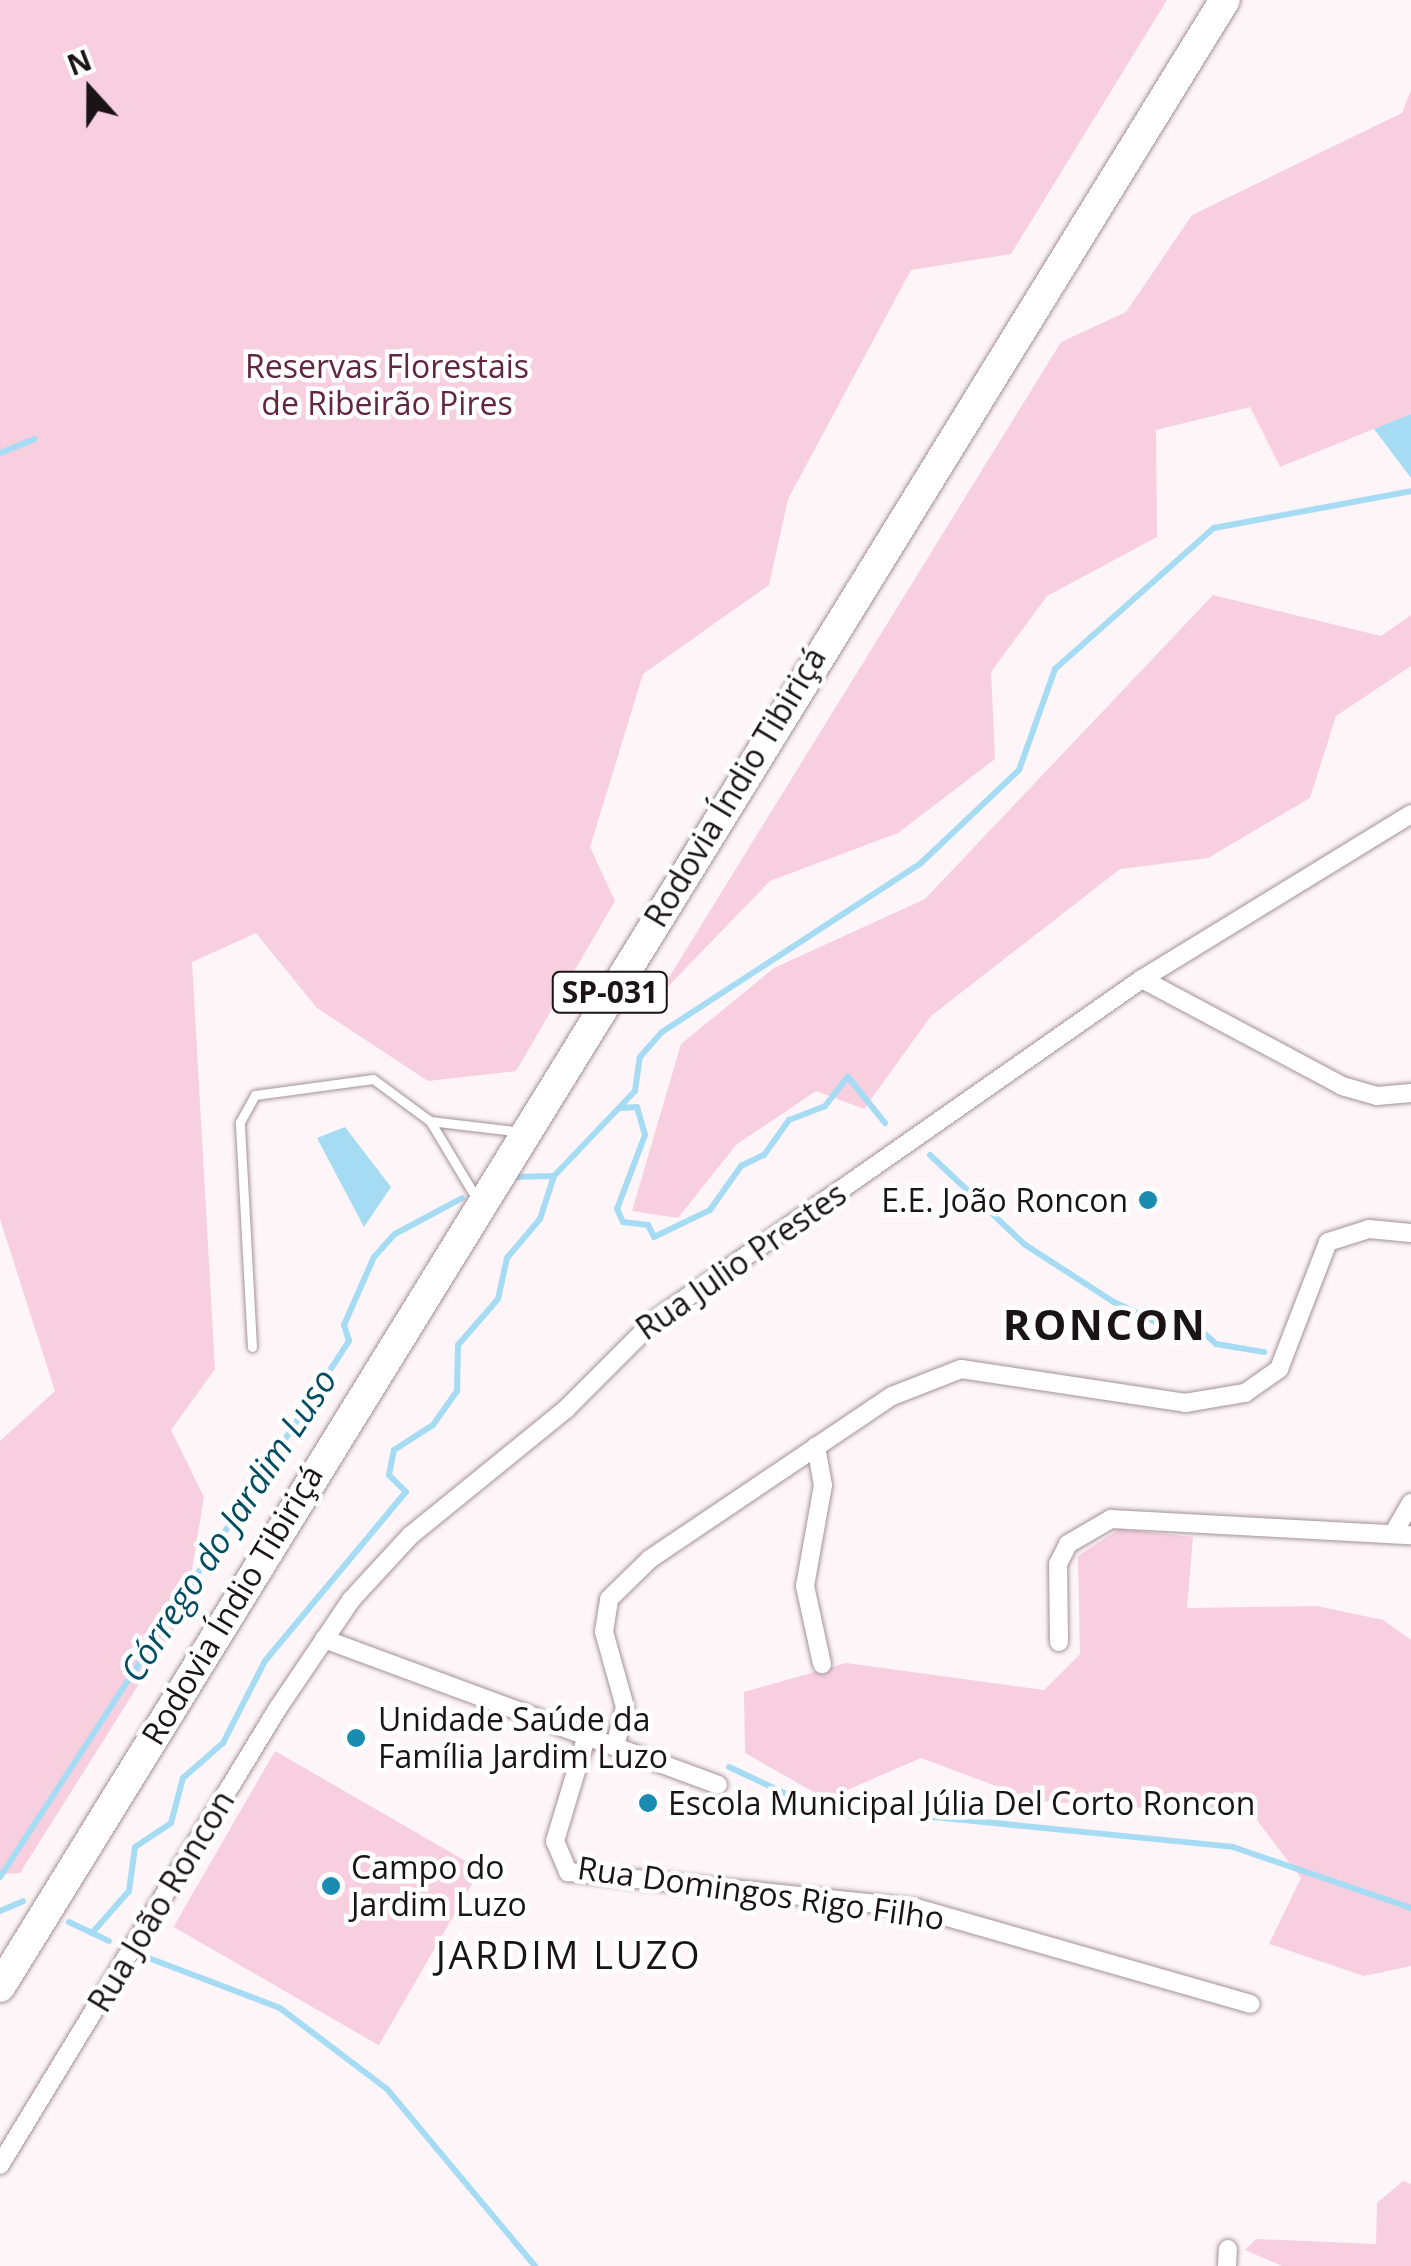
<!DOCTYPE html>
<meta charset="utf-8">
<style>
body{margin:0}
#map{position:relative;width:1411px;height:2266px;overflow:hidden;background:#fdf5f8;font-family:"Open Sans",sans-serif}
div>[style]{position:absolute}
.green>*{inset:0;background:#f8cfdf;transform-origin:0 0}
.water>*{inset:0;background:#a6dcf3}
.stream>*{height:6px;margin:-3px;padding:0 3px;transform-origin:3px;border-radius:3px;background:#a6dcf3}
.roads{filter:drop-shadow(0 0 2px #a39298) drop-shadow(0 0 2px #a39298)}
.lane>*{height:9px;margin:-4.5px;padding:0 4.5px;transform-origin:4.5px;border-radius:4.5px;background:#fff}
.street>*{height:18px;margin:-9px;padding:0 9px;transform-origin:9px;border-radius:9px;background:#fff}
.highway>*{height:30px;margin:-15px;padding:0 15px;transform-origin:15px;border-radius:15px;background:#fff}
.dots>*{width:28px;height:28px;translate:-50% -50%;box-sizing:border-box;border:5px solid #fff;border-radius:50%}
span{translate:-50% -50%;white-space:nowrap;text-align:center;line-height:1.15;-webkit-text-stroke:9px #fff;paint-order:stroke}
.shield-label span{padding:2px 8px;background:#fff;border:2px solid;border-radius:8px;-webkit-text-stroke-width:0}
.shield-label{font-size:30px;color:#1b1417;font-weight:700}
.park-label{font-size:32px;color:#622542}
.street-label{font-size:32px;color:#1b1417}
.poi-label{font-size:32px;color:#1b1417}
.right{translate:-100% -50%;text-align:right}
.left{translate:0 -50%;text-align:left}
.water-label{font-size:35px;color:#004d64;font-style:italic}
.quarter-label{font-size:38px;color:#1b1417;letter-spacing:2.5px}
.district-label{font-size:42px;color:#1b1417;font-weight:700;letter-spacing:2.5px}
.north{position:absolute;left:40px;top:40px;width:100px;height:100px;-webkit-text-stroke:8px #fff;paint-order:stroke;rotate:339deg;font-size:28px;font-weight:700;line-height:40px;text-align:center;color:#1b1417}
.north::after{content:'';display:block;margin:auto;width:35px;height:45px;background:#1b1417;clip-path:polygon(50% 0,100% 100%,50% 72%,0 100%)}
</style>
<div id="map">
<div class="green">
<div style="clip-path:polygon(0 0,1167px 0,1011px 254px,911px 270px,788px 499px,769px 585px,643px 674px,590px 847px,615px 901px,516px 1071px,428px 1081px,317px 1008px,256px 933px,192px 962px,215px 1369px,171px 1430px,204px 1497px,185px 1611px,20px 1873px,0 1874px,0 1441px,55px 1391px,0 1219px)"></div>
<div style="clip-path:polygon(1411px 90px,1411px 414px,1280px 467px,1250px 407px,1156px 430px,1157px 537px,1047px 596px,991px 672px,995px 759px,898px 833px,770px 881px,655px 1000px,1061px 342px,1126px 312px,1192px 215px,1402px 113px)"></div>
<div style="clip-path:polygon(1213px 595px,1381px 636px,1411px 615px,1411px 666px,1336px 716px,1310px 798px,1208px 858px,1120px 869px,931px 1016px,864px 1109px,816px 1091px,736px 1145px,678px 1218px,632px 1211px,681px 1044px,774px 968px,925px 899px)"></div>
<div style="clip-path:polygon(1119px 1529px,1193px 1537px,1187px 1608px,1317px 1606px,1383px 1620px,1411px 1640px,1411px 1966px,1364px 1976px,1269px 1944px,1301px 1878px,1253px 1815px,1036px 1801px,921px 1758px,826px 1799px,745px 1753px,744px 1692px,846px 1663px,1044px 1690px,1080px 1654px,1078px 1556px)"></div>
<div style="left:275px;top:1751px;width:237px;height:203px;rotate:30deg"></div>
<div style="clip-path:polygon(1403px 2181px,1411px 2184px,1411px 2266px,1282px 2266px,1245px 2250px,1256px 2239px,1376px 2244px,1377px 2203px)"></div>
</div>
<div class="water">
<div style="clip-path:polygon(1411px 414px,1411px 478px,1374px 429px)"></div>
<div style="clip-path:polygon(345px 1127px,391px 1187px,364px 1227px,317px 1138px)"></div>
</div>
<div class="stream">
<div style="left:0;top:453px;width:37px;rotate:-22deg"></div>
<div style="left:621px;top:1108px;width:16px;rotate:-4deg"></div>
<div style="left:637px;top:1107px;width:29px;rotate:74deg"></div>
<div style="left:645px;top:1135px;width:79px;rotate:110.7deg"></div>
<div style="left:617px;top:1209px;width:14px;rotate:65deg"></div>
<div style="left:623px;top:1222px;width:25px;rotate:7deg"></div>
<div style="left:648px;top:1225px;width:13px;rotate:63deg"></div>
<div style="left:654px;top:1237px;width:62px;rotate:-25.7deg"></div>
<div style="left:710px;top:1210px;width:54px;rotate:-54.8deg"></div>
<div style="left:741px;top:1166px;width:25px;rotate:-26deg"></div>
<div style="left:764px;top:1155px;width:43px;rotate:-54.5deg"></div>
<div style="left:789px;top:1120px;width:39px;rotate:-21deg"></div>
<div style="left:825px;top:1106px;width:37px;rotate:-52deg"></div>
<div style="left:848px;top:1077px;width:59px;rotate:51.2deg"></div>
<div style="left:930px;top:1155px;width:129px;rotate:43.4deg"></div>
<div style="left:1024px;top:1244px;width:105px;rotate:32.9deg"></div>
<div style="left:1112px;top:1301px;width:62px;rotate:25.7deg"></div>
<div style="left:1168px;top:1328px;width:28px;rotate:-4deg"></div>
<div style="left:1196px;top:1326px;width:27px;rotate:42deg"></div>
<div style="left:1216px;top:1344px;width:49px;rotate:9.5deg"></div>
<div style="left:511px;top:1177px;width:43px;rotate:-1.3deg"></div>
<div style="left:729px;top:1767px;width:115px;rotate:25.2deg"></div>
<div style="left:833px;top:1816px;width:71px;rotate:-1.6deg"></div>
<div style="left:904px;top:1814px;width:331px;rotate:5.7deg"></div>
<div style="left:1233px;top:1847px;width:188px;rotate:18.9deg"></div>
<div style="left:0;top:1877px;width:640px;rotate:-56.93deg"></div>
<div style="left:349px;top:1341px;width:17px;rotate:-107deg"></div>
<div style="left:344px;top:1325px;width:74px;rotate:-66.2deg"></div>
<div style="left:374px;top:1257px;width:31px;rotate:-48deg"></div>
<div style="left:395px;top:1234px;width:76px;rotate:-28.2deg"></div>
<div style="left:0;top:1911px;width:25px;rotate:-23deg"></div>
<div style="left:69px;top:1922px;width:44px;rotate:25.4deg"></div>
<div style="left:92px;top:1933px;width:56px;rotate:-48.6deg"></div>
<div style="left:129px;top:1891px;width:44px;rotate:-82.2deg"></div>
<div style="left:135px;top:1847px;width:43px;rotate:-33.7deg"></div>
<div style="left:171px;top:1823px;width:47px;rotate:-75.1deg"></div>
<div style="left:183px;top:1778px;width:53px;rotate:-41.2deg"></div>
<div style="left:223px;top:1743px;width:92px;rotate:-62.9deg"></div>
<div style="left:265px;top:1661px;width:220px;rotate:-50.2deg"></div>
<div style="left:406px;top:1492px;width:24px;rotate:-135deg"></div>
<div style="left:389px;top:1475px;width:25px;rotate:-79deg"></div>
<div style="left:394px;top:1450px;width:46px;rotate:-32.7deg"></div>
<div style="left:433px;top:1425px;width:42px;rotate:-54.8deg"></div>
<div style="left:457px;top:1391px;width:46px;rotate:-88.8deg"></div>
<div style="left:458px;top:1345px;width:61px;rotate:-49deg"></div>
<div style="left:498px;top:1299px;width:42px;rotate:-77.6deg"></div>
<div style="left:507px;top:1258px;width:51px;rotate:-49.8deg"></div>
<div style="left:540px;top:1219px;width:45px;rotate:-72deg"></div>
<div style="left:554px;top:1176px;width:117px;rotate:-46.4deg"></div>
<div style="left:635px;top:1091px;width:34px;rotate:-82deg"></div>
<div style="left:640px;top:1057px;width:33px;rotate:-49deg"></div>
<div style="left:662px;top:1032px;width:309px;rotate:-33.1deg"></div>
<div style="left:921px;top:863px;width:135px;rotate:-43.5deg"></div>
<div style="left:1019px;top:770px;width:107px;rotate:-70.4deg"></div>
<div style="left:1055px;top:669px;width:213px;rotate:-41.6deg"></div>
<div style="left:1214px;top:528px;width:200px;rotate:-10.6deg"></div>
<div style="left:138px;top:1954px;width:152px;rotate:20.8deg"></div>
<div style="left:280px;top:2008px;width:134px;rotate:37.1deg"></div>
<div style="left:387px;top:2089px;width:231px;rotate:50.1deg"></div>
</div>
<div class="roads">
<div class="lane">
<div style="left:430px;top:1121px;width:93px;rotate:6.8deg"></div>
<div style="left:252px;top:1347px;width:225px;rotate:-93.1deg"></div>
<div style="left:240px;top:1122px;width:31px;rotate:-61deg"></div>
<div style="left:255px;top:1095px;width:119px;rotate:-7.7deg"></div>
<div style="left:373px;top:1079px;width:71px;rotate:36.4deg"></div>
<div style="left:430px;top:1121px;width:93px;rotate:59deg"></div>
</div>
<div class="street">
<div style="left:1142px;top:979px;width:227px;rotate:28.1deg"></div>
<div style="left:1342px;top:1086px;width:36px;rotate:16deg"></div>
<div style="left:1377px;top:1096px;width:34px;rotate:-5deg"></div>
<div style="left:816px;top:1446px;width:40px;rotate:80deg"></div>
<div style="left:823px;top:1485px;width:103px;rotate:100.1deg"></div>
<div style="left:805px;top:1586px;width:80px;rotate:77.7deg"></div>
<div style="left:1393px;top:1534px;width:36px;rotate:-60deg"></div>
<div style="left:324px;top:1639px;width:420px;rotate:20.3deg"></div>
<div style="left:1059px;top:1642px;width:78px;rotate:-90.7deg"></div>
<div style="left:1058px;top:1564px;width:22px;rotate:-63deg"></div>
<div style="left:1068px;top:1544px;width:50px;rotate:-30.2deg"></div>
<div style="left:1111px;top:1519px;width:300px;rotate:3.1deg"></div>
<div style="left:587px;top:1735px;width:111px;rotate:106.8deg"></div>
<div style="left:555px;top:1841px;width:34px;rotate:67deg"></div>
<div style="left:568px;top:1872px;width:350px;rotate:5.9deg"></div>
<div style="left:916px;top:1908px;width:348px;rotate:16deg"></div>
<div style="left:615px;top:1746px;width:40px;rotate:-75.6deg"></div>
<div style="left:625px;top:1707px;width:78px;rotate:-105.6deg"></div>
<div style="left:604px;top:1632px;width:33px;rotate:-81deg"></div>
<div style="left:609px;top:1599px;width:57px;rotate:-44.3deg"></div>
<div style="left:650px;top:1559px;width:292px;rotate:-34deg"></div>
<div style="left:892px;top:1396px;width:74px;rotate:-21.4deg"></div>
<div style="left:961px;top:1369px;width:227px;rotate:8.6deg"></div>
<div style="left:1185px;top:1403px;width:61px;rotate:-9.5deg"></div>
<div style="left:1245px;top:1393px;width:42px;rotate:-35.2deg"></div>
<div style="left:1279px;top:1369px;width:136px;rotate:-68.9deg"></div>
<div style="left:1328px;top:1242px;width:43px;rotate:-17.6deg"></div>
<div style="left:1369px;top:1229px;width:42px;rotate:5.4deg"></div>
<div style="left:0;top:2165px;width:535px;rotate:-58.69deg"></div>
<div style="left:278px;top:1708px;width:130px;rotate:-55.9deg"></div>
<div style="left:351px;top:1600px;width:88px;rotate:-47.3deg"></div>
<div style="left:411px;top:1535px;width:200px;rotate:-39.1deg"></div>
<div style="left:566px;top:1409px;width:127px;rotate:-45deg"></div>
<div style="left:656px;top:1319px;width:593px;rotate:-34.98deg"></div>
<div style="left:1142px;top:979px;width:316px;rotate:-31.5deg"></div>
<div style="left:1227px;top:2266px;width:17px;rotate:-87deg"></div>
</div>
<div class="highway">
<div style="left:0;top:1987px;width:2334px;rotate:-58.35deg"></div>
</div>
</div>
<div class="dots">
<div style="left:1148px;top:1200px;background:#1a8cb1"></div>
<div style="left:356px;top:1738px;background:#1a8cb1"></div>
<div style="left:648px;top:1803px;background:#1a8cb1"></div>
<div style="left:331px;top:1886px;background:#1a8cb1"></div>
</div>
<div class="shield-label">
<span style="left:610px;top:992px">SP-031</span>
</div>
<div class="park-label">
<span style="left:387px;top:385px">Reservas Florestais<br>de Ribeirão Pires</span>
</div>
<div class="street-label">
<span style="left:735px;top:787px;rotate:-59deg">Rodovia Índio Tibiriçá</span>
<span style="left:741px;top:1261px;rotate:-35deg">Rua Julio Prestes</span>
<span style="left:232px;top:1605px;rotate:-59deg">Rodovia Índio Tibiriçá</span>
<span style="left:761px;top:1893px;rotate:8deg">Rua Domingos Rigo Filho</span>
<span style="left:161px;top:1901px;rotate:-59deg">Rua João Roncon</span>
</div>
<div class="poi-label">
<span class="right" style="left:1128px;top:1200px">E.E. João Roncon</span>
<span class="left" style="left:378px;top:1738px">Unidade Saúde da<br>Família Jardim Luzo</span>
<span class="left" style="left:668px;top:1803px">Escola Municipal Júlia Del Corto Roncon</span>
<span class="left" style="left:351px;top:1886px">Campo do<br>Jardim Luzo</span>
</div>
<div class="water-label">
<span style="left:228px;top:1525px;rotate:-57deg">Córrego do Jardim Luso</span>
</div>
<div class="quarter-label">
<span style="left:569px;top:1955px">JARDIM LUZO</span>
</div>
<div class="district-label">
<span style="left:1105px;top:1324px">RONCON</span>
</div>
<div class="north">N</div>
</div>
